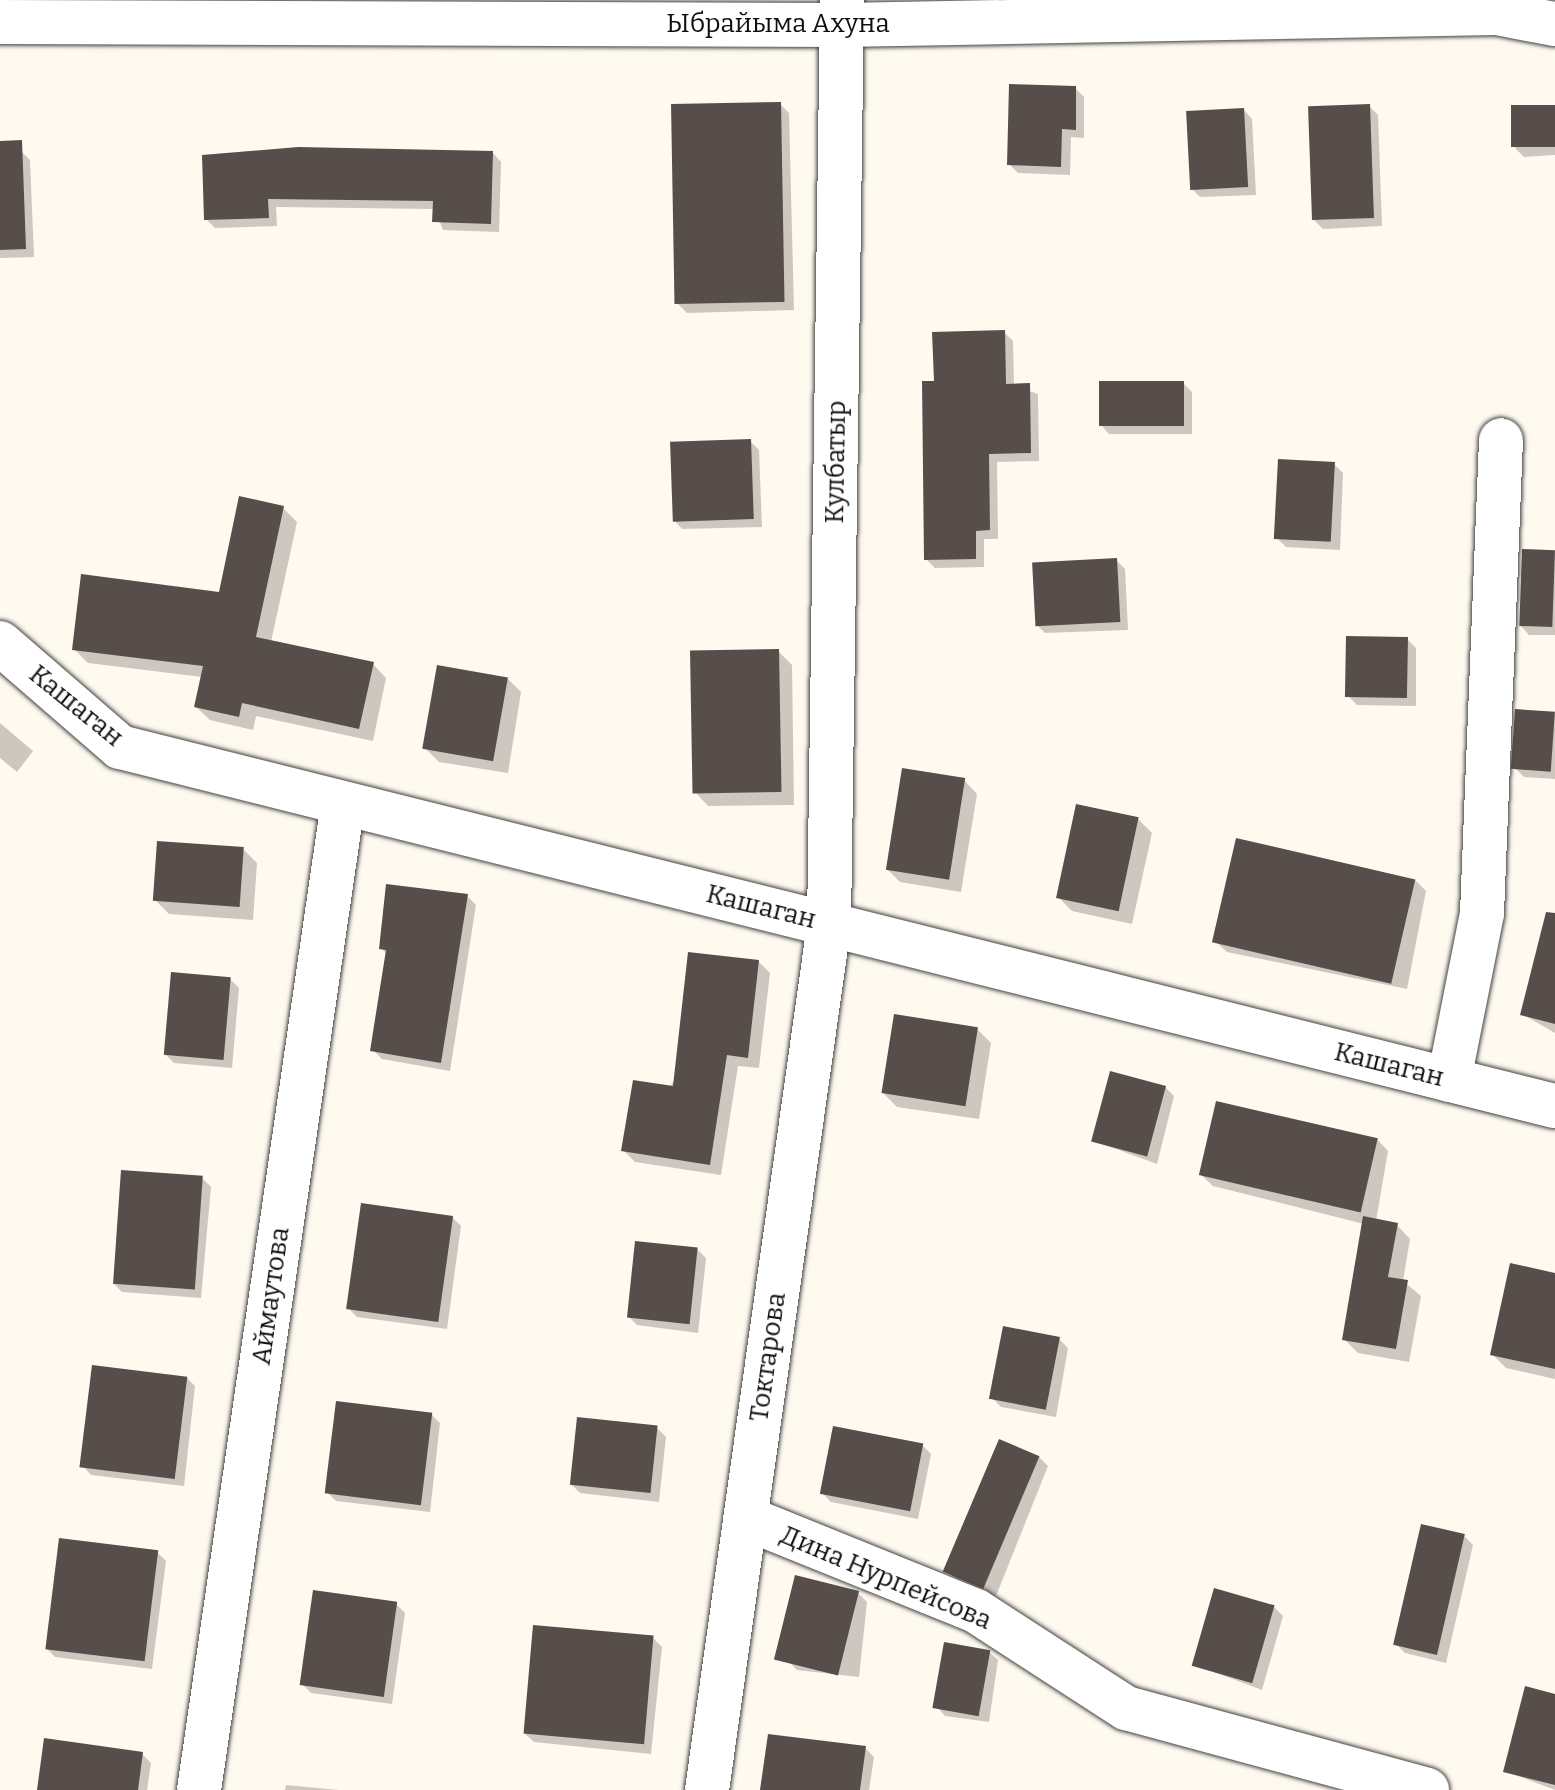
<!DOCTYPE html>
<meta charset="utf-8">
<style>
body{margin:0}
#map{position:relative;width:1555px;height:1790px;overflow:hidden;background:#fffaf0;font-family:Bitter,serif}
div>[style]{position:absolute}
.shadow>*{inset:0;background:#0003}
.building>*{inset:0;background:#574e4b;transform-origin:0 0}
.roads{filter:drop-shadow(0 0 2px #424242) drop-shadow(0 0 2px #424242)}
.minor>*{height:44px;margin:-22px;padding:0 22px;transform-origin:22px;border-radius:22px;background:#fff}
span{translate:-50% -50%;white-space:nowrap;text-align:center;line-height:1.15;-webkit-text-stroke:8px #fff;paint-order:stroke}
.street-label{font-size:26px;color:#0f0f0f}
</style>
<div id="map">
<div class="shadow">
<div style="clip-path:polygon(1075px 88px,1084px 97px,1084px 138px,1071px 137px,1070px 175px,1018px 173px,1009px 164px)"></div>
<div style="clip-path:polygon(780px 104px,789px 113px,794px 310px,687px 313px,678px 304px)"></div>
<div style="clip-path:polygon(1369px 106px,1378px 115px,1382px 226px,1323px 229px,1314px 220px)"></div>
<div style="clip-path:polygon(1555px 107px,1555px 155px,1524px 157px,1515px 148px)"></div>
<div style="clip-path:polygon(1244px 110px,1252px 119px,1256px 195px,1200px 197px,1191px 188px)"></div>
<div style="clip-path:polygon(21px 151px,30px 160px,34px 257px,0 258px,0 152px)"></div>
<div style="clip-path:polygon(493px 153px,501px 162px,499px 232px,443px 230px,435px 209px,276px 207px,277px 226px,215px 228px,206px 219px,204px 157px)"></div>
<div style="clip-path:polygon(1004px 332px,1013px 341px,1014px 386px,1038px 394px,1039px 461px,997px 462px,998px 539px,984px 539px,984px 567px,935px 568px,926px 559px,936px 383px)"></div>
<div style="clip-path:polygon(1183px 383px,1192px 392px,1192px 434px,1109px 434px,1101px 425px)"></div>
<div style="clip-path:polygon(750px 441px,759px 450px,762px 527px,682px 529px,674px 520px)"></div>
<div style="clip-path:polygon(1334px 464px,1343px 473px,1340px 550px,1286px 547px,1277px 538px)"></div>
<div style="clip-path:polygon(283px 508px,297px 522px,271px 642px,373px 664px,386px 678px,373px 741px,256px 716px,253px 730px,210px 720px,196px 707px,202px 677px,88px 663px,74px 649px,220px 594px)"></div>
<div style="clip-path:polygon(1555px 552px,1555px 635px,1529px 635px,1521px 626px)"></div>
<div style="clip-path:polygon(1116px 560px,1125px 569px,1128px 630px,1045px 633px,1036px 624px)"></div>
<div style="clip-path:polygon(1407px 639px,1416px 648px,1416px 706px,1357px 705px,1348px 696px)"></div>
<div style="clip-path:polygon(778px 651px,792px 665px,794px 805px,708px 806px,695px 792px)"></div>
<div style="clip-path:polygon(507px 678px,521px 692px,508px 773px,439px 762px,425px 748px)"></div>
<div style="clip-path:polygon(1555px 714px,1555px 779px,1524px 777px,1515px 768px)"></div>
<div style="clip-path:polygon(0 723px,33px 751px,17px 772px,0 758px)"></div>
<div style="clip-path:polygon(964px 780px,977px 794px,961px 892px,900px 882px,886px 868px)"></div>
<div style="clip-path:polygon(1138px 819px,1152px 833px,1132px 924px,1072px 911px,1058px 897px)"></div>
<div style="clip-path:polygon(243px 849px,257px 863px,253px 920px,169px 914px,155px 900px)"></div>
<div style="clip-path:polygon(1415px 880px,1426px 891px,1407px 989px,1227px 952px,1215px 941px)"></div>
<div style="clip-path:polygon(467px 896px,476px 905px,450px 1071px,382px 1059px,373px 1050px,388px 955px,381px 948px)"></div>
<div style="clip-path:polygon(1555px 945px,1555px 1033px,1522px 1014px)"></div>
<div style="clip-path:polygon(759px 962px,770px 973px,759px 1068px,738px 1066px,721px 1175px,635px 1162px,624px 1151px)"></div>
<div style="clip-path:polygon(230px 979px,239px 988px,232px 1068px,174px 1063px,165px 1054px)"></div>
<div style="clip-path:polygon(977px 1029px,991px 1043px,979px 1119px,897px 1107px,883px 1093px)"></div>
<div style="clip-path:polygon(1165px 1087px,1174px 1096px,1157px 1164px,1094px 1141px)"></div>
<div style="clip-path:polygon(1377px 1139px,1388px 1151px,1376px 1221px,1397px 1225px,1410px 1239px,1403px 1281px,1421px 1296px,1409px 1362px,1358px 1353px,1344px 1339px,1364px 1224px,1213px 1186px,1201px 1175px)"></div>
<div style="clip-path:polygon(202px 1178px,211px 1187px,201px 1298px,122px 1292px,113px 1283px)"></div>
<div style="clip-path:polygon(452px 1217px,461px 1226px,447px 1329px,357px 1317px,348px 1308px)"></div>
<div style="clip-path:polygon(697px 1249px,706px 1258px,698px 1333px,637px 1325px,628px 1316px)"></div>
<div style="clip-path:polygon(1555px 1275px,1555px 1379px,1506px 1368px,1492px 1354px)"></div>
<div style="clip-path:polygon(1059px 1339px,1068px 1348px,1056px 1417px,1001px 1407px,992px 1398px)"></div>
<div style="clip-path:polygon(186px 1377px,195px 1386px,184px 1486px,91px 1475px,83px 1466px)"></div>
<div style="clip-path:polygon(431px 1414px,440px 1423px,430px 1512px,336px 1501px,327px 1492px)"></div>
<div style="clip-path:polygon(657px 1428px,666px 1437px,659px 1502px,580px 1493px,571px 1484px)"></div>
<div style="clip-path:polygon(922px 1445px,931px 1454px,918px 1519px,831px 1502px,822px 1493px)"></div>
<div style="clip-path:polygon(1039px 1457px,1048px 1466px,996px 1596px,956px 1580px,948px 1571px)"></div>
<div style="clip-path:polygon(1464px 1536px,1473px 1545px,1446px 1663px,1405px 1653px,1396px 1644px)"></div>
<div style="clip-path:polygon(157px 1552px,166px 1561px,152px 1669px,55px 1657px,46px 1648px)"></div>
<div style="clip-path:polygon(858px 1593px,867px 1602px,859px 1677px,797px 1670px,788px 1661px)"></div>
<div style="clip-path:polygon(396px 1604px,405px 1613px,392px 1704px,311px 1693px,302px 1684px)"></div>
<div style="clip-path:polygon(1274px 1607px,1283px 1616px,1262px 1690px,1195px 1665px)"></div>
<div style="clip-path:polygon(653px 1638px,662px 1647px,651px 1754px,534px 1742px,525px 1734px)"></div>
<div style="clip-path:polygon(989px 1652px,998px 1660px,989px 1722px,945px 1716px,937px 1707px)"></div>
<div style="clip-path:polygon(1555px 1696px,1555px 1790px,1505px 1771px)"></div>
<div style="clip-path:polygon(865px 1748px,874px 1757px,869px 1790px,762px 1790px)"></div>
<div style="clip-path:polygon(142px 1754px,151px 1763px,147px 1790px,39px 1790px)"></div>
<div style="clip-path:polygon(286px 1785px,339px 1790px,285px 1790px)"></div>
</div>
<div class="building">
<div style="clip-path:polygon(1009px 84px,1076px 86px,1076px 130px,1062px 129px,1061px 167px,1007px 165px)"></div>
<div style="left:781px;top:102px;width:200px;height:110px;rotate:89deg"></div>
<div style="left:1370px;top:104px;width:114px;height:62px;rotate:88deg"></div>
<div style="left:1555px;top:105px;width:42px;height:44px;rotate:90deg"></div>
<div style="left:1244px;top:108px;width:79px;height:58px;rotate:87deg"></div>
<div style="clip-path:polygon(22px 140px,26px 249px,0 250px,0 141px)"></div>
<div style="clip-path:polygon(298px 147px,493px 151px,491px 224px,432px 222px,433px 201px,268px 199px,269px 218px,204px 220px,202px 155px)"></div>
<div style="clip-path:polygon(1005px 330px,1006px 384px,1030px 383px,1031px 453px,989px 454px,990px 530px,976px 531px,976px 559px,924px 560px,922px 381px,934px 381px,932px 332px)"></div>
<div style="left:1099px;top:381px;width:85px;height:45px"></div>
<div style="left:751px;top:439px;width:80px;height:81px;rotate:88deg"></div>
<div style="left:1278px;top:459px;width:57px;height:80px;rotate:3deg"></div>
<div style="clip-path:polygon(239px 496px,284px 506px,256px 637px,374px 662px,359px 729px,242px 703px,239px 717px,194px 707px,203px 666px,72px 650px,81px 574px,219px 592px)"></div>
<div style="left:1522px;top:549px;width:33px;height:77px;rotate:2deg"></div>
<div style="left:1117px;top:558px;width:64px;height:85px;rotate:87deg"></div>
<div style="left:1346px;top:636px;width:62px;height:61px;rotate:1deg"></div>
<div style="left:779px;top:649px;width:143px;height:89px;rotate:89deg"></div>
<div style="left:437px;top:665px;width:72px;height:85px;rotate:10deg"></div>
<div style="left:1515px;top:709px;width:40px;height:60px;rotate:4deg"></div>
<div style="left:902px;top:768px;width:64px;height:103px;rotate:9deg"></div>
<div style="left:1076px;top:804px;width:64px;height:96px;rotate:12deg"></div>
<div style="left:1236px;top:838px;width:184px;height:107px;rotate:13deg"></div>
<div style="left:157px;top:841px;width:87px;height:60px;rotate:4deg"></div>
<div style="clip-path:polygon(386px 884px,468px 894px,441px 1063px,370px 1051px,386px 950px,379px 949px)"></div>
<div style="clip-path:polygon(1546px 912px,1555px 913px,1555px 1024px,1520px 1015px)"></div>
<div style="clip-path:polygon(688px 952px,759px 960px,748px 1058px,727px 1055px,710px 1165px,621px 1151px,633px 1080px,673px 1086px)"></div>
<div style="left:171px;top:972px;width:60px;height:83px;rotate:5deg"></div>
<div style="left:894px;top:1014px;width:85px;height:80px;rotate:9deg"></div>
<div style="left:1110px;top:1071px;width:58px;height:73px;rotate:15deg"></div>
<div style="left:1216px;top:1101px;width:166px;height:76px;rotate:13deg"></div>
<div style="left:121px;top:1170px;width:82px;height:114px;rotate:4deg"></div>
<div style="left:361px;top:1203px;width:93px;height:107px;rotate:8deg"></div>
<div style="clip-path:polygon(1363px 1216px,1398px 1223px,1388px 1277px,1408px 1280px,1396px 1349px,1342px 1340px)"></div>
<div style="left:635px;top:1241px;width:63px;height:77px;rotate:6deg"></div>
<div style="clip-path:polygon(1510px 1263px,1555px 1273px,1555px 1369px,1490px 1355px)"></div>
<div style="left:1003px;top:1326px;width:58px;height:74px;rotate:11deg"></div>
<div style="left:92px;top:1365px;width:96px;height:103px;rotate:7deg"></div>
<div style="left:336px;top:1401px;width:97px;height:93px;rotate:7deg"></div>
<div style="left:577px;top:1417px;width:81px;height:68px;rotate:6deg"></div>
<div style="left:833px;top:1426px;width:92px;height:69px;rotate:11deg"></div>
<div style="left:999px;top:1439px;width:44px;height:144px;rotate:23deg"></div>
<div style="left:1421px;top:1524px;width:45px;height:124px;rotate:13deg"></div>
<div style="left:59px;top:1538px;width:100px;height:112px;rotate:7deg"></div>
<div style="left:795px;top:1575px;width:66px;height:87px;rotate:14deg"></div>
<div style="left:1214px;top:1588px;width:63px;height:81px;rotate:16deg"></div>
<div style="left:313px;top:1590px;width:85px;height:96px;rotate:8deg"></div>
<div style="left:533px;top:1625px;width:121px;height:109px;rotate:5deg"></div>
<div style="left:944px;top:1642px;width:47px;height:67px;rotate:10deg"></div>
<div style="clip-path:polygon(1525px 1686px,1555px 1694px,1555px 1785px,1503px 1772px)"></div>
<div style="clip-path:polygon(768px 1734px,866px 1746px,860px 1790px,760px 1790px)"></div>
<div style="clip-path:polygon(44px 1738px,143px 1752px,138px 1790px,37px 1790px)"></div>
</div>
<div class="roads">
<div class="minor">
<div style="left:0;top:22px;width:842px;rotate:0.2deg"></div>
<div style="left:842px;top:25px;width:654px;rotate:-1.05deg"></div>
<div style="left:1496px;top:13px;width:60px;rotate:10.6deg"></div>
<div style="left:0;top:643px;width:159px;rotate:40.9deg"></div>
<div style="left:120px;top:747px;width:1479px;rotate:14.05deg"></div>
<div style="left:1449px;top:1080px;width:170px;rotate:-78.8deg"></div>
<div style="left:1482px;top:913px;width:473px;rotate:-87.7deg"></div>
<div style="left:746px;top:1518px;width:248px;rotate:22deg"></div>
<div style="left:976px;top:1611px;width:179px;rotate:32.9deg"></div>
<div style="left:1126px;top:1708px;width:312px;rotate:15.2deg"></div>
<div style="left:199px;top:1790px;width:997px;rotate:-81.7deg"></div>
<div style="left:707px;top:1790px;width:874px;rotate:-81.97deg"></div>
<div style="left:829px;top:925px;width:925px;rotate:-89.19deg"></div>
</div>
</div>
<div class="street-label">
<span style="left:778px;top:24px">Ыбрайыма Ахуна</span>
<span style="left:836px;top:462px;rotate:-89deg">Кулбатыр</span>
<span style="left:76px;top:706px;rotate:39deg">Кашаган</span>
<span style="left:761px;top:907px;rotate:14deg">Кашаган</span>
<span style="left:1389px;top:1065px;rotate:14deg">Кашаган</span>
<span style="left:271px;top:1296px;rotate:-82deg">Аймаутова</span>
<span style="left:768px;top:1357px;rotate:-82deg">Токтарова</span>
<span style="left:886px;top:1578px;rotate:23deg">Дина Нурпейсова</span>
</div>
</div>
